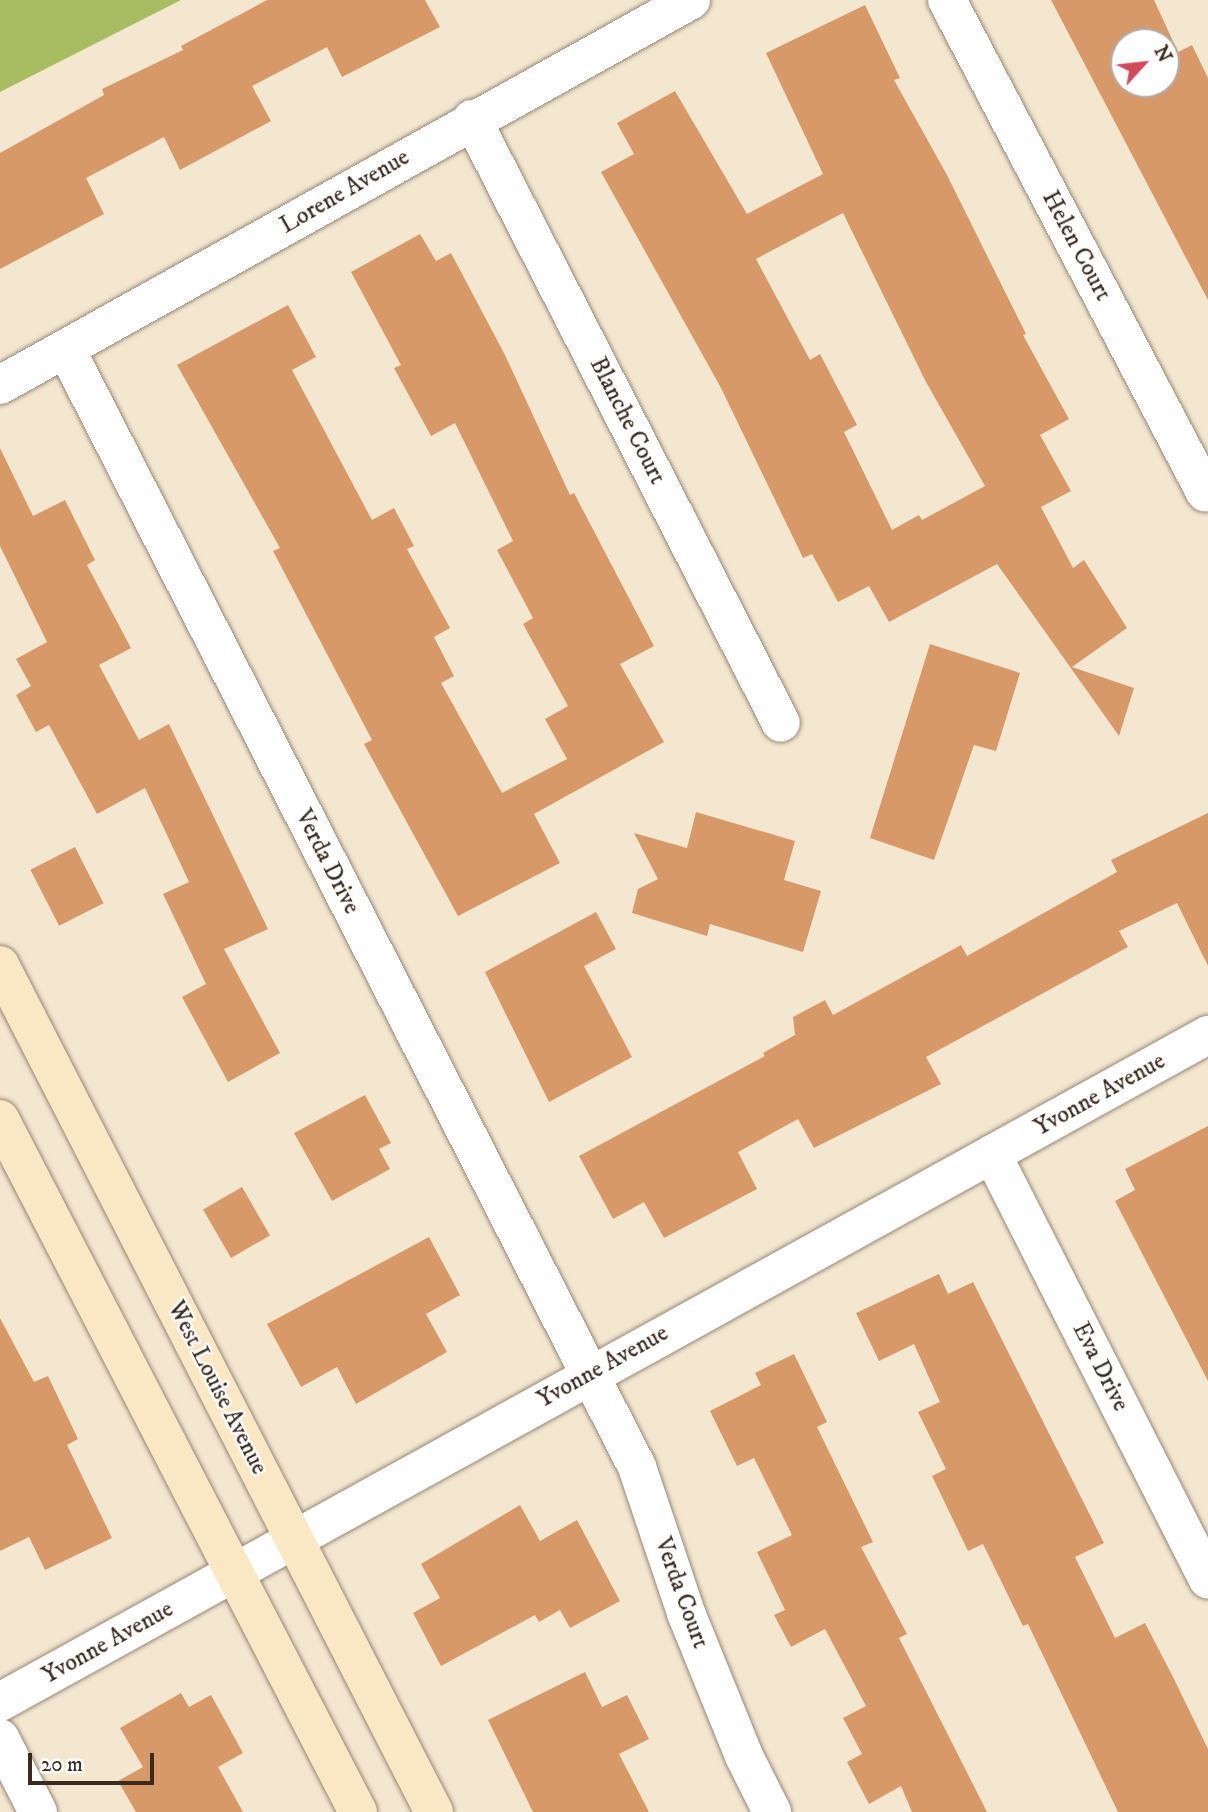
<!DOCTYPE html>
<style>
body{margin:0}
#map{position:relative;width:1208px;height:1812px;overflow:hidden;background:#f4e7d0;font-family:"IM FELL DW Pica",serif}
div>[style]{position:absolute}
.green>*{inset:0;background:#a7bd61}
.building>*{inset:0;background:#d79968;transform-origin:0 0}
.roads{filter:drop-shadow(0 0 2px #988877) drop-shadow(0 0 2px #988877)}
.minor>*{height:38px;margin:-19px;padding:0 19px;transform-origin:19px;border-radius:19px;background:#fff}
.secondary>*{height:38px;margin:-19px;padding:0 19px;transform-origin:19px;border-radius:19px;background:#fae7c3}
span{translate:-50% -50%;white-space:nowrap;text-align:center;line-height:1.15;-webkit-text-stroke:5px #fff;paint-order:stroke}
.street-label{font-size:24px;color:#3b2a1e}
.north{position:absolute;left:1110px;top:28px;width:70px;height:70px;box-sizing:border-box;background:#fff;border:2px solid #b1aaa5;border-radius:50%;rotate:63deg;font-size:19px;font-weight:700;line-height:28px;text-align:center;color:#3b2a1e}
.north::after{content:'';display:block;margin:auto;width:24px;height:32px;background:#d1495b;clip-path:polygon(50% 0,100% 100%,50% 72%,0 100%)}
.scale{position:absolute;left:28px;top:1753px;width:126px;height:32px;box-sizing:border-box;border:4px solid #3b2a1e;border-top:0;padding-left:9px;font-size:21px;line-height:24px;white-space:nowrap;color:#3b2a1e;-webkit-text-stroke:5px #fff;paint-order:stroke}
</style>
<div id="map">
<div class="green">
<div style="clip-path:polygon(0 0,181px 0,0 92px)"></div>
</div>
<div class="building">
<div style="clip-path:polygon(267px 0,425px 0,440px 27px,342px 77px,327px 47px,252px 86px,271px 121px,180px 170px,164px 137px,86px 178px,104px 214px,0 269px,0 153px,104px 95px,102px 89px,183px 50px,181px 46px)"></div>
<div style="clip-path:polygon(evenodd,1051px 0,1154px 0,1178px 52px,1192px 45px,1208px 78px,1208px 300px,1051px 0,1124px 42px,1166px 42px,1166px 84px,1124px 84px,1124px 42px)"></div>
<div style="clip-path:polygon(evenodd,865px 5px,900px 78px,894px 80px,947px 175px,1026px 334px,1023px 335px,1069px 419px,1040px 435px,1071px 491px,1041px 507px,1073px 568px,1084px 560px,1127px 628px,1072px 667px,1134px 688px,1119px 736px,997px 564px,889px 622px,869px 586px,838px 602px,812px 554px,803px 558px,721px 388px,601px 172px,634px 154px,617px 123px,675px 91px,747px 214px,823px 174px,766px 53px,865px 5px,843px 213px,926px 382px,985px 486px,922px 520px,919px 515px,892px 530px,844px 432px,857px 425px,820px 354px,810px 360px,756px 259px,843px 213px)"></div>
<div style="clip-path:polygon(420px 234px,436px 261px,451px 253px,505px 355px,570px 495px,574px 493px,654px 646px,620px 664px,664px 742px,534px 814px,560px 863px,458px 916px,364px 744px,372px 740px,273px 551px,280px 548px,177px 365px,288px 305px,316px 357px,292px 370px,372px 520px,394px 508px,414px 546px,407px 549px,450px 628px,434px 637px,454px 676px,441px 683px,502px 793px,567px 759px,545px 719px,568px 706px,523px 624px,533px 618px,497px 550px,513px 541px,455px 423px,431px 436px,394px 368px,401px 365px,351px 272px)"></div>
<div style="clip-path:polygon(0 448px,33px 516px,65px 500px,95px 560px,87px 565px,131px 648px,99px 665px,139px 740px,169px 724px,268px 929px,224px 949px,280px 1053px,228px 1082px,182px 997px,206px 984px,163px 894px,189px 882px,145px 788px,97px 814px,49px 725px,36px 732px,16px 695px,31px 686px,16px 659px,47px 642px,0 546px)"></div>
<div style="clip-path:polygon(930px 644px,1020px 673px,996px 751px,974px 745px,934px 860px,870px 838px)"></div>
<div style="clip-path:polygon(696px 812px,795px 841px,784px 880px,821px 891px,803px 952px,710px 924px,707px 936px,632px 913px,638px 889px,658px 879px,634px 833px,687px 848px)"></div>
<div style="clip-path:polygon(1208px 813px,1208px 966px,1177px 903px,1119px 931px,1128px 947px,926px 1057px,941px 1084px,814px 1148px,798px 1119px,738px 1152px,757px 1189px,664px 1238px,644px 1202px,613px 1219px,579px 1156px,765px 1056px,763px 1053px,795px 1035px,793px 1017px,825px 1000px,833px 1015px,961px 945px,967px 956px,1117px 872px,1111px 860px)"></div>
<div style="left:75px;top:847px;width:63px;height:50px;rotate:63deg"></div>
<div style="clip-path:polygon(596px 912px,616px 949px,584px 966px,632px 1057px,549px 1102px,485px 972px)"></div>
<div style="clip-path:polygon(365px 1095px,391px 1143px,379px 1149px,390px 1169px,332px 1201px,294px 1133px)"></div>
<div style="clip-path:polygon(1208px 1126px,1208px 1381px,1115px 1201px,1135px 1190px,1125px 1169px)"></div>
<div style="left:242px;top:1187px;width:56px;height:45px;rotate:60deg"></div>
<div style="clip-path:polygon(429px 1237px,460px 1295px,426px 1314px,447px 1352px,356px 1404px,337px 1367px,301px 1387px,267px 1324px)"></div>
<div style="clip-path:polygon(939px 1274px,948px 1294px,973px 1282px,1104px 1543px,1075px 1557px,1115px 1638px,1145px 1623px,1173px 1677px,1208px 1749px,1208px 1812px,1118px 1812px,1028px 1624px,1023px 1626px,983px 1544px,968px 1551px,932px 1476px,946px 1469px,918px 1412px,940px 1402px,914px 1344px,879px 1361px,856px 1313px)"></div>
<div style="clip-path:polygon(0 1318px,34px 1382px,48px 1376px,78px 1439px,67px 1445px,112px 1538px,45px 1570px,29px 1537px,0 1551px)"></div>
<div style="clip-path:polygon(794px 1354px,827px 1422px,817px 1427px,873px 1542px,861px 1547px,907px 1634px,899px 1638px,987px 1812px,912px 1812px,901px 1786px,869px 1804px,847px 1762px,862px 1754px,843px 1718px,866px 1706px,825px 1629px,791px 1647px,774px 1615px,785px 1610px,757px 1552px,792px 1535px,754px 1458px,737px 1466px,710px 1411px,761px 1385px,755px 1373px)"></div>
<div style="clip-path:polygon(520px 1505px,540px 1541px,577px 1520px,620px 1601px,570px 1628px,560px 1610px,539px 1622px,535px 1615px,441px 1666px,413px 1613px,440px 1598px,421px 1564px)"></div>
<div style="clip-path:polygon(585px 1672px,602px 1707px,627px 1695px,649px 1739px,619px 1754px,649px 1812px,533px 1812px,488px 1720px)"></div>
<div style="clip-path:polygon(181px 1693px,189px 1707px,211px 1695px,243px 1753px,218px 1767px,243px 1812px,136px 1812px,118px 1781px,143px 1767px,120px 1728px)"></div>
</div>
<div class="roads">
<div class="minor">
<div style="left:947px;top:0;width:556px;rotate:62.33deg"></div>
<div style="left:472px;top:119px;width:678px;rotate:62.91deg"></div>
<div style="left:67px;top:351px;width:1253px;rotate:62.94deg"></div>
<div style="left:637px;top:1467px;width:154px;rotate:71.4deg"></div>
<div style="left:686px;top:1613px;width:154px;rotate:67.9deg"></div>
<div style="left:744px;top:1756px;width:63px;rotate:63.4deg"></div>
<div style="left:0;top:385px;width:791px;rotate:-29.12deg"></div>
<div style="left:992px;top:1154px;width:477px;rotate:63.1deg"></div>
<div style="left:0;top:1702px;width:1380px;rotate:-28.91deg"></div>
<div style="left:0;top:1738px;width:83px;rotate:62.8deg"></div>
</div>
<div class="secondary">
<div style="left:0;top:965px;width:952px;rotate:62.87deg"></div>
<div style="left:0;top:1119px;width:780px;rotate:62.68deg"></div>
</div>
</div>
<div class="street-label">
<span style="left:345px;top:192px;rotate:-30deg">Lorene Avenue</span>
<span style="left:1076px;top:246px;rotate:62deg">Helen Court</span>
<span style="left:627px;top:421px;rotate:63deg">Blanche Court</span>
<span style="left:327px;top:862px;rotate:63deg">Verda Drive</span>
<span style="left:1100px;top:1095px;rotate:-29deg">Yvonne Avenue</span>
<span style="left:603px;top:1367px;rotate:-29deg">Yvonne Avenue</span>
<span style="left:1100px;top:1367px;rotate:63deg">Eva Drive</span>
<span style="left:217px;top:1388px;rotate:63deg">West Louise Avenue</span>
<span style="left:681px;top:1593px;rotate:70deg">Verda Court</span>
<span style="left:108px;top:1643px;rotate:-29deg">Yvonne Avenue</span>
</div>
<div class="north">N</div>
<div class="scale">20 m</div>
</div>
